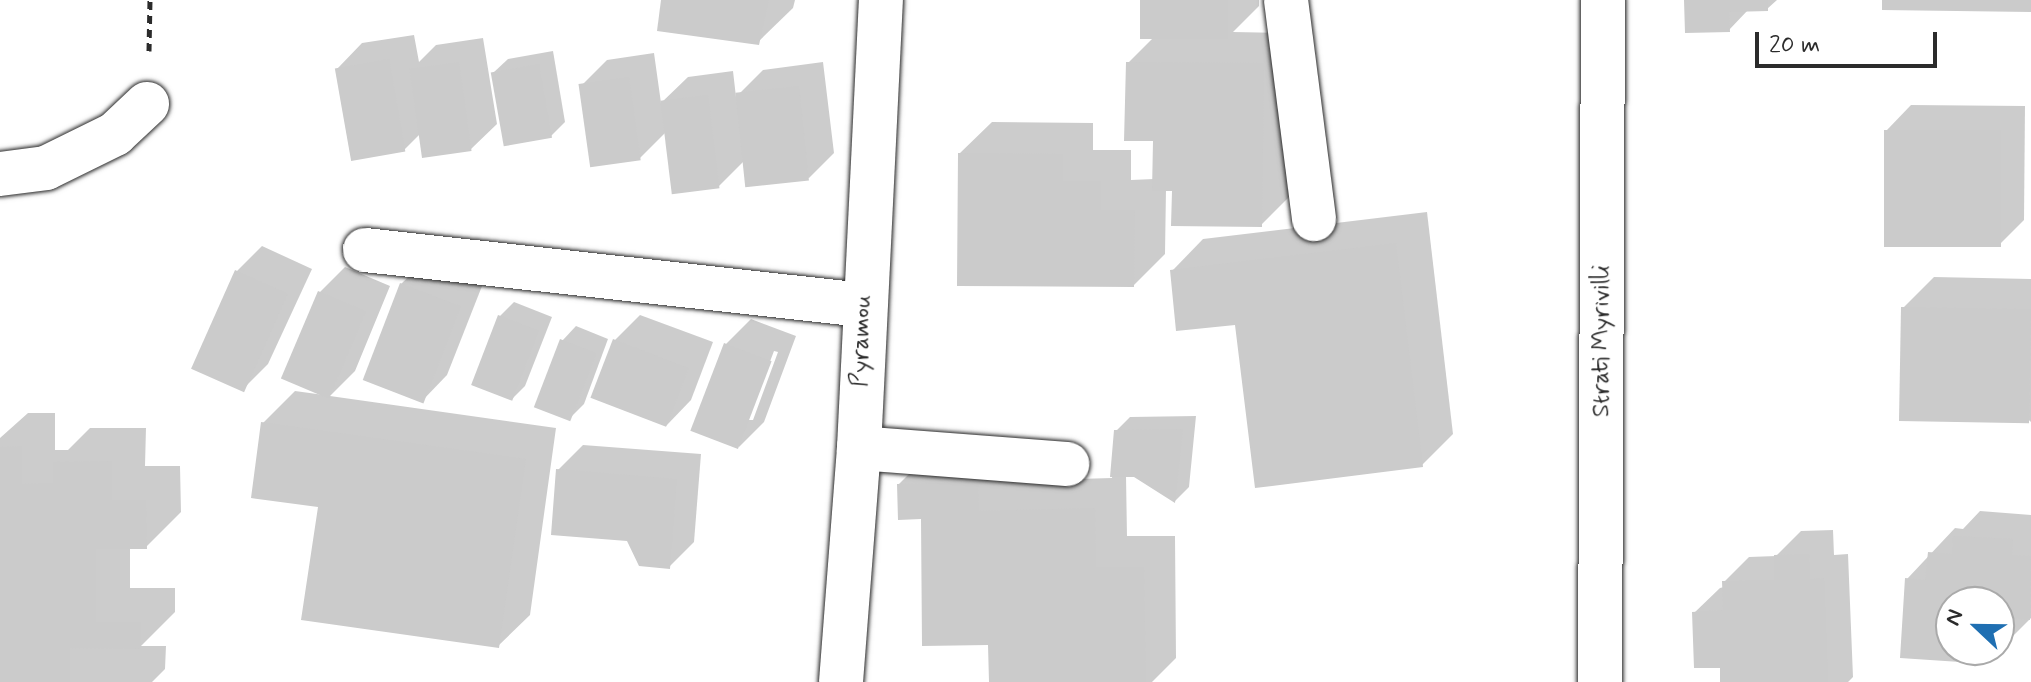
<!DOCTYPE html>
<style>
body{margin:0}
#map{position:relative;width:2031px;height:682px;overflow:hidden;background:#fff;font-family:Mynerve,sans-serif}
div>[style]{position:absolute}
.shadow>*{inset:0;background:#0003}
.building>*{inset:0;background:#cbcbcb;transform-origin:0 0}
.path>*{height:5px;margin-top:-2.5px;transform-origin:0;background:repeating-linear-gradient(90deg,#2b2b2b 0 8px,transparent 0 14px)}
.roads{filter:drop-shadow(0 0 2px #2b2b2b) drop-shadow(0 0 2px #2b2b2b)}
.minor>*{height:44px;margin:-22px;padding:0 22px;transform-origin:22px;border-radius:22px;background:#fff}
span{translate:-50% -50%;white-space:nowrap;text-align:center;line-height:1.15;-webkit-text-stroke:6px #fff;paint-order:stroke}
.street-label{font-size:24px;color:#2b2b2b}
.north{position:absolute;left:1935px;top:586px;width:80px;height:80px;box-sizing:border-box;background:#fff;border:2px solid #aaa;border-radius:50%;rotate:292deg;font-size:22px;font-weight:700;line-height:32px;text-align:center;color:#2b2b2b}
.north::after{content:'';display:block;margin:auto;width:28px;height:36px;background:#1f6fb2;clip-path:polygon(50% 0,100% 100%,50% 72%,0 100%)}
.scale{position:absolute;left:1755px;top:32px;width:182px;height:36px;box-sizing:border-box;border:4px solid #2b2b2b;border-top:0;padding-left:10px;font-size:24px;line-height:28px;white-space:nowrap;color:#2b2b2b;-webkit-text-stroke:6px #fff;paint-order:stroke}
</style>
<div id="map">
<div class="shadow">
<div style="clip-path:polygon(663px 0,795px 0,793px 8px,758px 42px)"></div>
<div style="clip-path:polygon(1142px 0,1259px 0,1259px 6px,1233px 32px,1295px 33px,1292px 194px,1261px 225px,1174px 189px,1166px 189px,1165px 254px,1134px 285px,960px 153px,992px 122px,1093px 123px,1093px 150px,1131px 150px,1131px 180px,1154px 179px,1155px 139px,1128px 63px,1154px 37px)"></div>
<div style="clip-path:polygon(1686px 0,1777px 0,1767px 9px,1748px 10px,1729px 30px)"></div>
<div style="clip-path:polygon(414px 35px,419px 62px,436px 45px,483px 38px,497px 124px,471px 149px,420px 134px,404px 150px,337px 69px,362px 43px)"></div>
<div style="clip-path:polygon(553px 51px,565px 122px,551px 136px,493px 73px,508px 59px)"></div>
<div style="clip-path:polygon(654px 53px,661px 103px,688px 77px,733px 71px,736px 97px,763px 70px,823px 62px,834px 153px,809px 178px,746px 159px,719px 186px,666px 132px,640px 158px,582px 85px,607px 60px)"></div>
<div style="clip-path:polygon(1911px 105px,2025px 106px,2024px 220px,1999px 245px,1886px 131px)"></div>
<div style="clip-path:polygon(1427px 212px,1453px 434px,1422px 465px,1172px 271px,1203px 239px)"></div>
<div style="clip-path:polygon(262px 246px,312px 269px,268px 364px,242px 390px,237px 271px)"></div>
<div style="clip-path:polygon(427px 259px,484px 281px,447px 375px,422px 401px,401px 284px)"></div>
<div style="clip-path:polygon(345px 267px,390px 286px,355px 371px,330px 396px,556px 428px,530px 615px,498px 646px,320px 505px,263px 423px,295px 391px,324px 395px,320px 292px)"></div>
<div style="clip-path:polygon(1934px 277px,2031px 279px,2031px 422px,1903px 308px)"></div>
<div style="clip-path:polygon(514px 302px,552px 317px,525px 386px,511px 400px,500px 316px)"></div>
<div style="clip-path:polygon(640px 315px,713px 342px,691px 400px,666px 426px,615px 340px)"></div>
<div style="clip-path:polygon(evenodd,751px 319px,796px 336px,764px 422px,739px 447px,726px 344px,751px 319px,774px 351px,778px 352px,753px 420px,748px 420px,774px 351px)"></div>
<div style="clip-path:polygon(576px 326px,608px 339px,584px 404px,570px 418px,562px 341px)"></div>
<div style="clip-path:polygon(28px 413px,55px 413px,55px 450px,68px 450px,90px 428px,146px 428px,145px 466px,180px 466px,181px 512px,146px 547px,130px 547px,130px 588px,175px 588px,175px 612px,141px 646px,166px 646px,165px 669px,152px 682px,0 682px,0 438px)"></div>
<div style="clip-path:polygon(1196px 416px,1189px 487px,1175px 501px,1134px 475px,1126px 475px,1127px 536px,1175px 536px,1176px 658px,1152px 682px,991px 682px,990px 643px,923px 517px,899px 484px,930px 453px,1010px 481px,1112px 478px,1116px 431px,1130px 417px)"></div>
<div style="clip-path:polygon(583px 445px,701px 454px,694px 542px,669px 567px,628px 539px,558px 470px)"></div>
<div style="clip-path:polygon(1980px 511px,2031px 515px,2031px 618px,2007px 642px,1999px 641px,1999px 602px,1951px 602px,1951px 650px,1985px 650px,1974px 661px,1902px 656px,1907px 579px,1955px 528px,1963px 529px)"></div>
<div style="clip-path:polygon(1833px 530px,1834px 555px,1848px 554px,1853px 677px,1848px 682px,1722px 682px,1722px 666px,1694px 613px,1720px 588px,1724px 587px,1724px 582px,1749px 557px,1776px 556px,1801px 531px)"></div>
</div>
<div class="building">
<div style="clip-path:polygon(661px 0,769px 0,759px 45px,657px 31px)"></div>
<div style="left:1140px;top:0;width:88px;height:39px"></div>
<div style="clip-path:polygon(1684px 0,1768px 0,1768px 11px,1729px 12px,1730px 32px,1685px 33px)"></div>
<div style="clip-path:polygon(1882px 0,2031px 0,2031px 12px,1882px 10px)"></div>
<div style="left:389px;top:59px;width:94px;height:55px;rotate:80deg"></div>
<div style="left:459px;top:62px;width:90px;height:50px;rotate:82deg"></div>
<div style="clip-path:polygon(1126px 62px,1264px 63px,1262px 227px,1171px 226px,1172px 191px,1152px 191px,1153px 141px,1124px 141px)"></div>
<div style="left:539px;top:64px;width:75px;height:49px;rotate:80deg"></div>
<div style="left:629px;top:77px;width:84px;height:51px;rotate:82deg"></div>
<div style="left:799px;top:86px;width:95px;height:64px;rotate:84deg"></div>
<div style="left:708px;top:95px;width:94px;height:48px;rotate:83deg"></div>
<div style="left:1884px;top:130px;width:117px;height:117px"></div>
<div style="clip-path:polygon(958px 153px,1063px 154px,1063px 181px,1101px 181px,1101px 210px,1135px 210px,1134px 287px,957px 286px)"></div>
<div style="clip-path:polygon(1396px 243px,1423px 467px,1255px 488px,1235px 325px,1176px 331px,1170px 270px)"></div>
<div style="left:235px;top:270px;width:58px;height:108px;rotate:24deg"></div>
<div style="left:400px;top:283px;width:65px;height:104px;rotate:21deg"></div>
<div style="left:318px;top:291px;width:52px;height:95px;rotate:23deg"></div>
<div style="left:1901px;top:307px;width:130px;height:114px;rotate:1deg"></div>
<div style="left:498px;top:315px;width:44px;height:75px;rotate:21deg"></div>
<div style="left:560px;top:339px;width:39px;height:73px;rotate:21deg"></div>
<div style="left:613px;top:339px;width:81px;height:63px;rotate:21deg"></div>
<div style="left:724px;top:343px;width:51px;height:94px;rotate:21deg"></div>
<div style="clip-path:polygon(261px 422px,526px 459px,499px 648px,301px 620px,318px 507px,251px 498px)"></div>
<div style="clip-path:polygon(1183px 429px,1175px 503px,1134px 477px,1110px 477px,1114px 430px)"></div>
<div style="clip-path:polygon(22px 446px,22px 484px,53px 483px,53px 462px,112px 461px,112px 500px,146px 500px,147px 549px,96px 549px,96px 622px,141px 622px,141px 649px,70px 648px,70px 682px,0 682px,0 447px)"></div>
<div style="clip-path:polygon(556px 469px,677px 479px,670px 569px,639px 566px,627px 541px,551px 535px)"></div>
<div style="clip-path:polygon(978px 482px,979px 511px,1095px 508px,1096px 567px,1144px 567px,1146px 682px,989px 682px,988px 645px,922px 646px,921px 519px,898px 520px,897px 484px)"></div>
<div style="clip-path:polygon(1953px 536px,2013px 539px,2012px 555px,2031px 556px,2030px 620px,2010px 618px,2008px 644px,1999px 643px,1999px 602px,1951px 602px,1951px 650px,1976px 650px,1975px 663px,1900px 658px,1905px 578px,1925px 580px,1928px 552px,1952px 554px)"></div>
<div style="clip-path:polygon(1809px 554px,1810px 579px,1824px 578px,1828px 682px,1720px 682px,1720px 668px,1694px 668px,1692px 612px,1723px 610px,1722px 581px,1774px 580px,1774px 555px)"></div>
</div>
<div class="path">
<div style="left:149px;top:51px;width:51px;rotate:-88.9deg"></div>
</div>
<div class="roads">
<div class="minor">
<div style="left:1286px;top:0;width:221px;rotate:82.7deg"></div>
<div style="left:0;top:174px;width:46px;rotate:-7.4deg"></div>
<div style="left:46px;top:168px;width:77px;rotate:-26.2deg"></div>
<div style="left:115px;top:134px;width:44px;rotate:-43.2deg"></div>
<div style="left:365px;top:250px;width:501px;rotate:6.3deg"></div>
<div style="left:859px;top:448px;width:209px;rotate:4.4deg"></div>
<div style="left:841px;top:682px;width:235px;rotate:-85.6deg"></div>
<div style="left:859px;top:448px;width:449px;rotate:-87.2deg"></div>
<div style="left:1600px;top:682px;width:682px;rotate:-89.75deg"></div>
</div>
</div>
<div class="street-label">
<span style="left:862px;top:341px;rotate:-88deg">Pyramou</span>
<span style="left:1602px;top:341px;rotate:-90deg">Strati Myrivilli</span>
</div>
<div class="north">N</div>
<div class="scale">20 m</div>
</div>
